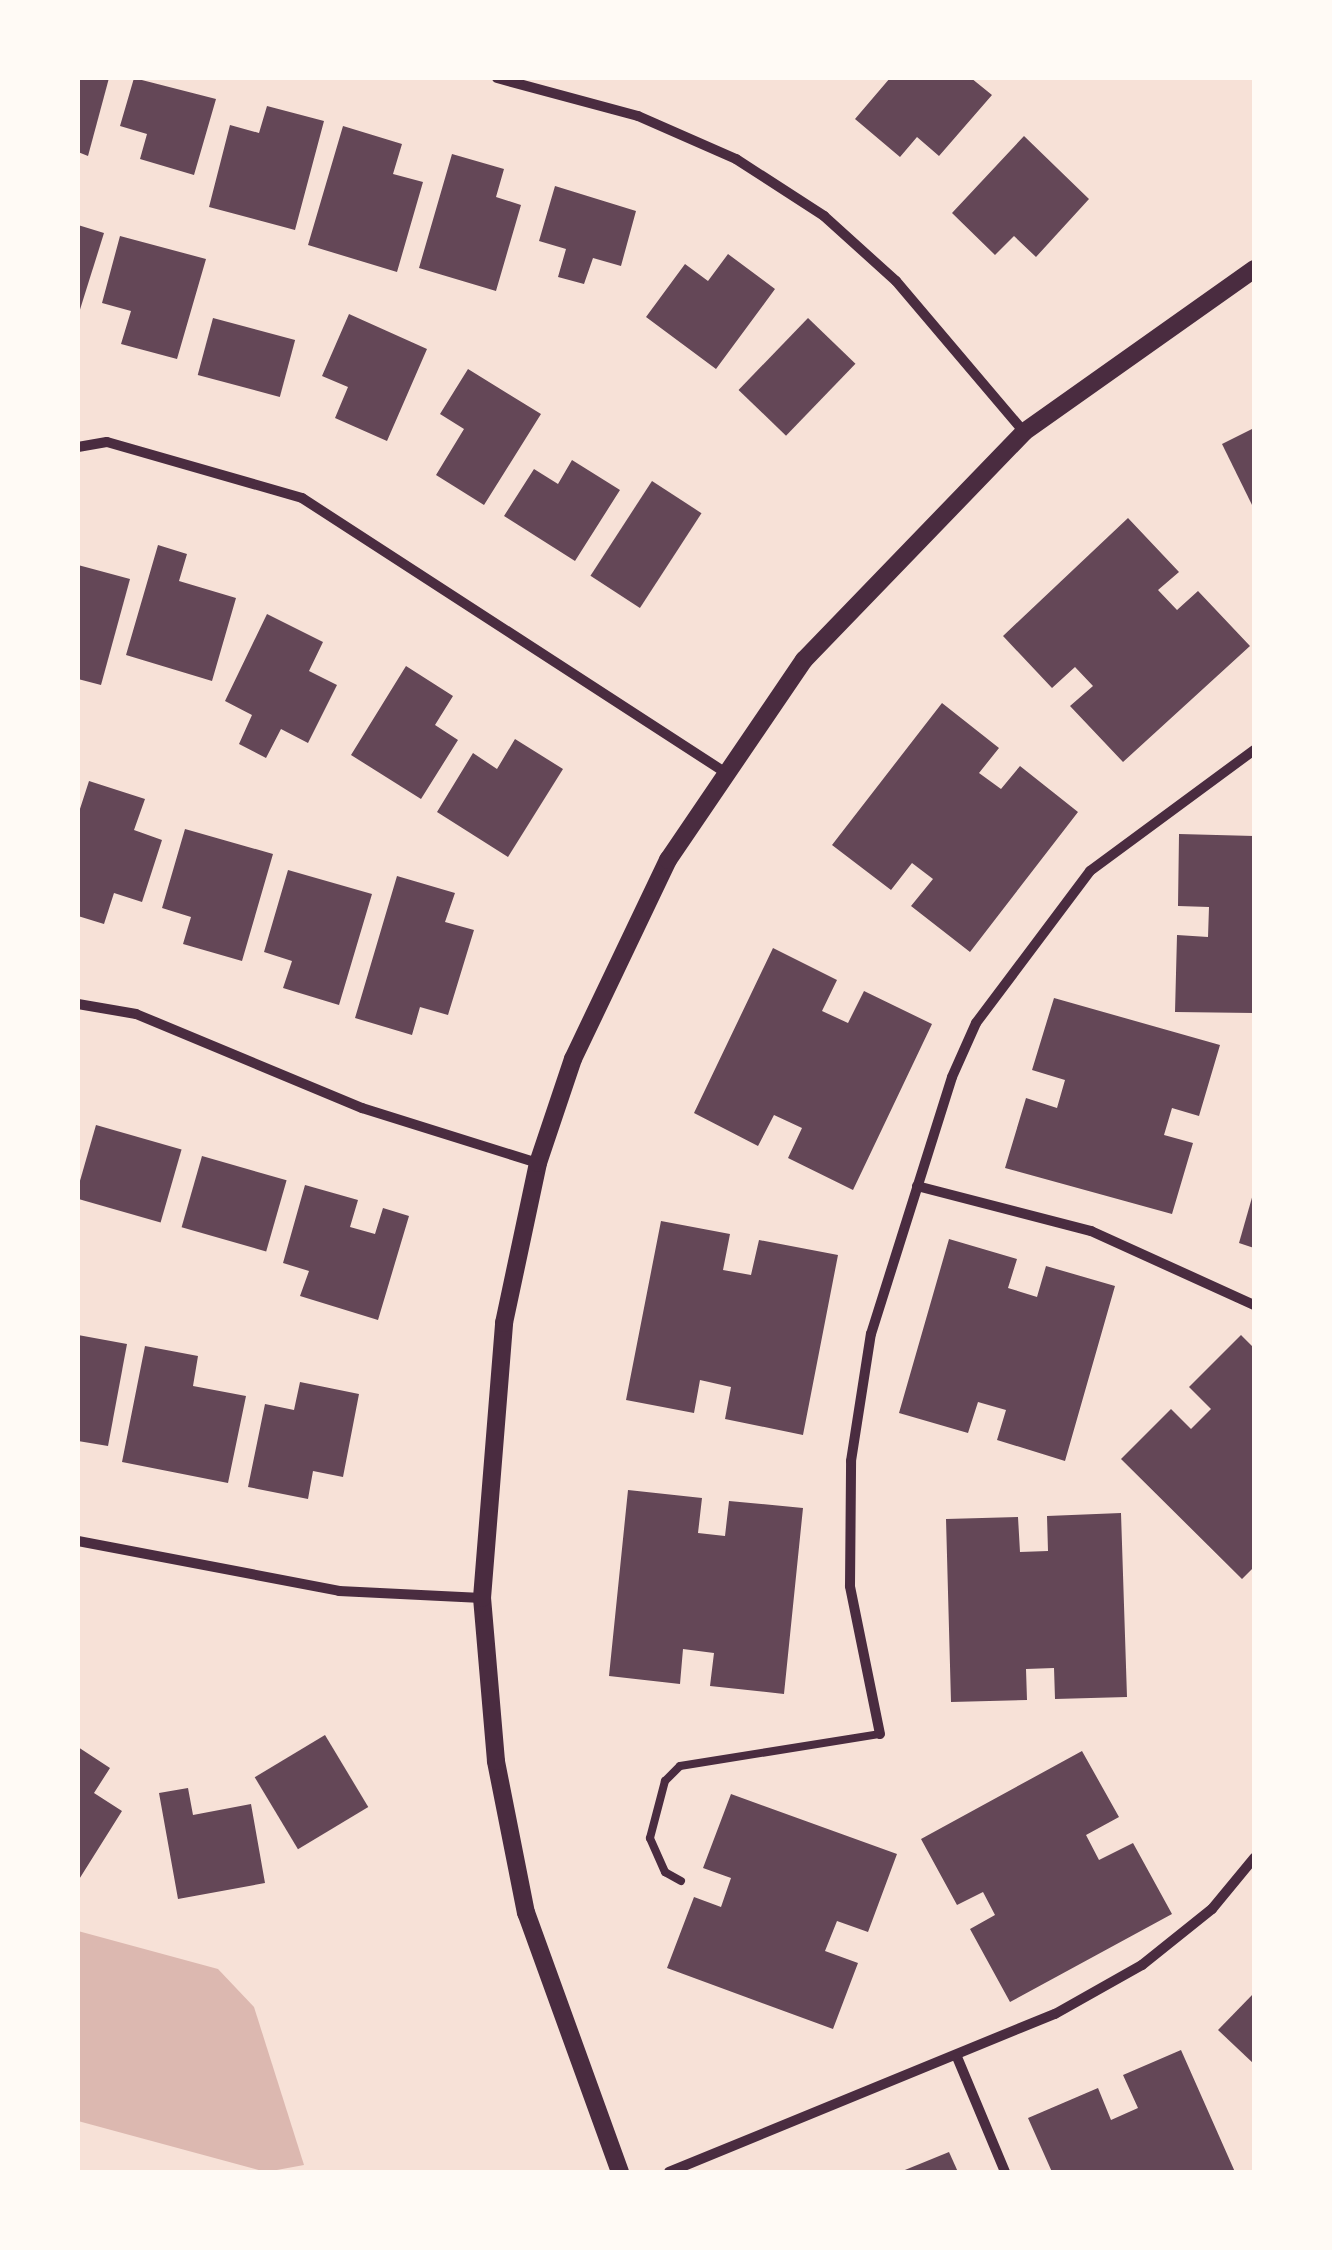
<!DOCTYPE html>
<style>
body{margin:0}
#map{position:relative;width:1332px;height:2250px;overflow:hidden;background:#f7e1d7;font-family:Quicksand,sans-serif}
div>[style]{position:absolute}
.water>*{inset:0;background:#dcb8b0}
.building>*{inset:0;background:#644757;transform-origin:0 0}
.service>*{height:8px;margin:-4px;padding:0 4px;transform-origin:4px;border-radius:4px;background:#4a2c40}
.minor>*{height:10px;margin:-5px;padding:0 5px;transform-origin:5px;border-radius:5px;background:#4a2c40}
.tertiary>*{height:18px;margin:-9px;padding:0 9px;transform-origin:9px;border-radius:9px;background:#4a2c40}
span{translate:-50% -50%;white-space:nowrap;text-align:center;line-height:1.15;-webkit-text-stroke:9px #fffaf5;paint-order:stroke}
.frame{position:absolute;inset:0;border:80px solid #fffaf5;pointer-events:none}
</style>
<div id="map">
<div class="water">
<div style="clip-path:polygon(78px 1931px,218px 1969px,254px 2007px,304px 2165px,266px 2172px,78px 2121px)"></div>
</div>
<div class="building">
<div style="clip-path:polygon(78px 78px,109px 78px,88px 156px,78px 152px)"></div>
<div style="clip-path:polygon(134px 78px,216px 99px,194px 175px,140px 159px,147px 134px,120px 126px)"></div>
<div style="clip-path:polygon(890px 78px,971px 78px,992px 95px,939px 156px,917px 137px,900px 157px,855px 119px)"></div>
<div style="clip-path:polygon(267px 106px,324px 121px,295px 230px,209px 207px,230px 125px,259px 133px)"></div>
<div style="clip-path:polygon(343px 126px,402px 144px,393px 174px,423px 182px,397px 272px,308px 245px)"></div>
<div style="clip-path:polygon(1024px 136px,1089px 199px,1036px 257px,1014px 236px,995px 255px,952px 213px)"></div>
<div style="clip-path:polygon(452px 154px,504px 169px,496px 197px,521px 205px,496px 291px,419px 268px)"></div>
<div style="clip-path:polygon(555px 186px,636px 211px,621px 266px,593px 258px,584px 284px,558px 277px,566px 249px,539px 241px)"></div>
<div style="clip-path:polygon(78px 225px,104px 233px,78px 316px)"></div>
<div style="clip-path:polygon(120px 236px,206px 259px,177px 359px,121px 344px,131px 311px,102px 303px)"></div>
<div style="clip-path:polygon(728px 254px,775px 289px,716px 369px,646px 317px,685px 264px,708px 281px)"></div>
<div style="clip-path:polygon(349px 314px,427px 349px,387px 441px,335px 418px,348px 387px,322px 376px)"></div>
<div style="left:213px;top:318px;width:85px;height:59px;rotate:15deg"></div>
<div style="left:808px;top:318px;width:66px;height:100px;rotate:44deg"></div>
<div style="clip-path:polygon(468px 369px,541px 414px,484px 505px,436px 475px,464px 429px,440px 414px)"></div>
<div style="clip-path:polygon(1254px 428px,1254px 509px,1222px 444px)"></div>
<div style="clip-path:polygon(572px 460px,620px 490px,575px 561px,504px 516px,534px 469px,558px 484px)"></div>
<div style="left:652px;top:481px;width:59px;height:113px;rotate:33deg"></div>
<div style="clip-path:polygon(1128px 518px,1179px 572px,1158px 590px,1177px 610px,1198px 591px,1250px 646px,1123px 762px,1070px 706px,1093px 686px,1075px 667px,1052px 688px,1003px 636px)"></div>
<div style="clip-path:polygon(158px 545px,187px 554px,179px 581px,236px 598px,212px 681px,126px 655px)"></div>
<div style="clip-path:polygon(78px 565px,130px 579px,101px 685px,78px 679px)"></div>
<div style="clip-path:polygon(267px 614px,323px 642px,309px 671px,337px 685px,308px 743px,281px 729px,266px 758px,239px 744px,252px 715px,225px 701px)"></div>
<div style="clip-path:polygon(406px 666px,453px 696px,435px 725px,458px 740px,421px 799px,351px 755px)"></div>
<div style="clip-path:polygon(942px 703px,999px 748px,979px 773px,1001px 789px,1020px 766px,1078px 812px,970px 952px,911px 906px,933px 879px,912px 863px,891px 890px,832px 845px)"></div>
<div style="clip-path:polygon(515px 739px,563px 769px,508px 857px,437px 812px,473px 753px,497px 769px)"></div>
<div style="clip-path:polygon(89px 781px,145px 799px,134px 830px,162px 840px,142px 902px,114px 893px,104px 924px,78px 916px,78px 815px)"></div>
<div style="clip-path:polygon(185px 829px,273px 854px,242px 961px,183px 944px,191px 917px,162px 908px)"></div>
<div style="clip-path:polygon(1179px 834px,1254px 836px,1254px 1013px,1175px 1012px,1177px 935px,1208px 937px,1209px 907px,1178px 906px)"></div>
<div style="clip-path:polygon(288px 870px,372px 894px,339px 1005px,283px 988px,292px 961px,264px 952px)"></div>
<div style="clip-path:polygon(397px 876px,455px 893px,445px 922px,474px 930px,448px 1015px,420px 1007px,412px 1035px,355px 1018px)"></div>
<div style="clip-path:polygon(773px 948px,837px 980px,822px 1011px,848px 1023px,864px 991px,932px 1024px,853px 1190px,788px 1158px,802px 1128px,774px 1115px,758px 1146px,694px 1113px)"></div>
<div style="clip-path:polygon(1054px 998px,1220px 1045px,1199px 1116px,1172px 1108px,1164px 1135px,1193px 1143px,1172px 1214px,1005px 1168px,1026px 1098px,1057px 1108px,1065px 1080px,1032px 1070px)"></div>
<div style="left:96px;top:1125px;width:89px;height:76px;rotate:16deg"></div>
<div style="left:202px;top:1156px;width:88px;height:74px;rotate:16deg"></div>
<div style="clip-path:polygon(305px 1185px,358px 1200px,350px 1227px,375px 1234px,383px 1208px,409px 1216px,378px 1320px,300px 1296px,309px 1271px,283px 1263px)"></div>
<div style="clip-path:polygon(1253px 1194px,1254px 1194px,1254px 1248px,1239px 1243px)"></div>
<div style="clip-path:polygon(661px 1221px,730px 1234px,723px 1270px,751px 1275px,759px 1240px,838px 1255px,803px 1435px,725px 1419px,731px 1387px,700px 1380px,694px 1413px,626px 1400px)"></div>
<div style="clip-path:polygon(949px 1239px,1017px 1259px,1008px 1288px,1037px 1297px,1046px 1266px,1115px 1286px,1065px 1461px,997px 1440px,1006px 1410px,978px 1402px,968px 1433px,899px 1413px)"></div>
<div style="clip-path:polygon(78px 1335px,127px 1344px,108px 1446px,78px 1441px)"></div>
<div style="clip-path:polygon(1241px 1335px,1254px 1348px,1254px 1567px,1242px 1579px,1121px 1459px,1171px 1409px,1191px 1429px,1211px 1409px,1189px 1387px)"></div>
<div style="clip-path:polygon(145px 1346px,198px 1356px,193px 1386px,246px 1396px,228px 1483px,122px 1462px)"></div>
<div style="clip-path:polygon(300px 1382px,359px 1394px,343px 1477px,313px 1471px,308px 1499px,248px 1487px,265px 1404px,294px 1410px)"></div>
<div style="clip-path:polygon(628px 1490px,702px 1498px,698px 1533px,725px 1536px,729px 1501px,803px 1508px,784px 1694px,710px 1686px,714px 1653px,683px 1649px,680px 1684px,609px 1676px)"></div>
<div style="clip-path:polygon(1121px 1513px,1127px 1697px,1055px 1699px,1054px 1668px,1026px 1669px,1027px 1700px,951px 1702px,946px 1519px,1018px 1517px,1020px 1552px,1048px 1551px,1047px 1516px)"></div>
<div style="left:325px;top:1735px;width:84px;height:82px;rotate:59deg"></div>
<div style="clip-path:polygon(78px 1747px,110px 1768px,94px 1793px,122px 1811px,78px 1881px)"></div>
<div style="clip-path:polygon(1082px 1751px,1119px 1817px,1086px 1835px,1099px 1860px,1133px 1843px,1172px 1914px,1010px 2002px,970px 1929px,995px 1915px,983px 1892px,957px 1905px,921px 1839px)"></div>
<div style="clip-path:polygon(188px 1788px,193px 1815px,251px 1804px,265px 1883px,178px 1899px,159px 1793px)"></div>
<div style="clip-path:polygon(731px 1794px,897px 1854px,868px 1932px,837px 1921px,825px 1951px,858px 1963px,833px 2029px,667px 1968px,694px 1897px,721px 1907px,731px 1878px,703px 1868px)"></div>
<div style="clip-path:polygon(1254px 1993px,1254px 2064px,1218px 2030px)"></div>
<div style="clip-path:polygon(1181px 2050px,1235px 2172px,1052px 2172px,1028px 2118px,1098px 2088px,1111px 2120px,1138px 2108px,1123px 2075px)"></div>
<div style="clip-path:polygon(949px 2152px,958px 2172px,900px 2172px)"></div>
</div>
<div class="service">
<div style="left:681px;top:1881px;width:18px;rotate:-151deg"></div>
<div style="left:665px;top:1872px;width:37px;rotate:-114deg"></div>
<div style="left:650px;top:1838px;width:59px;rotate:-75.3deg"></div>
<div style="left:665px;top:1781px;width:21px;rotate:-45deg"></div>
<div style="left:680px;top:1766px;width:203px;rotate:-9.1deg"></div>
</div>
<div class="minor">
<div style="left:497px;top:78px;width:146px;rotate:15.1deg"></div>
<div style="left:638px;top:116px;width:107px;rotate:23.7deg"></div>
<div style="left:736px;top:159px;width:105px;rotate:32.9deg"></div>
<div style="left:824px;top:216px;width:97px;rotate:42.1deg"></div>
<div style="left:896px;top:281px;width:198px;rotate:49.7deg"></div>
<div style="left:78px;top:447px;width:29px;rotate:-10deg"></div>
<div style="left:107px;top:442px;width:203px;rotate:16deg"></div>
<div style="left:302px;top:498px;width:502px;rotate:32.96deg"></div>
<div style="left:78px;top:1004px;width:59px;rotate:9.8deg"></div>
<div style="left:136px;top:1014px;width:245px;rotate:22.6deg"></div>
<div style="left:362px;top:1108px;width:184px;rotate:17.4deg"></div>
<div style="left:917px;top:1186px;width:180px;rotate:14.5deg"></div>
<div style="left:1091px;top:1231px;width:179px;rotate:24.4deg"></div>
<div style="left:78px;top:1541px;width:266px;rotate:10.8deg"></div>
<div style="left:339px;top:1591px;width:143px;rotate:2.8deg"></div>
<div style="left:880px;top:1734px;width:151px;rotate:-101.5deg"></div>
<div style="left:850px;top:1586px;width:125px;rotate:-89.5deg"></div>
<div style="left:851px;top:1461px;width:129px;rotate:-81.1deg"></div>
<div style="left:871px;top:1334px;width:269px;rotate:-72.5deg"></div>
<div style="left:952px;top:1077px;width:59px;rotate:-66deg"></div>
<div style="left:976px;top:1023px;width:190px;rotate:-53.1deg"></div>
<div style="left:1090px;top:871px;width:204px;rotate:-36.4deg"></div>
<div style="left:957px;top:2057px;width:125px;rotate:67.3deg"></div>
<div style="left:669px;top:2172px;width:417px;rotate:-22.3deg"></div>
<div style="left:1055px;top:2014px;width:100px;rotate:-29.4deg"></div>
<div style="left:1142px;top:1965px;width:90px;rotate:-38.7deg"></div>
<div style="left:1212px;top:1909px;width:66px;rotate:-50.5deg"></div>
</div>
<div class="tertiary">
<div style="left:620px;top:2172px;width:276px;rotate:-109.9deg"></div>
<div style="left:526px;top:1913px;width:155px;rotate:-101.2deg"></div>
<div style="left:496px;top:1761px;width:164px;rotate:-94.9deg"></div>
<div style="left:482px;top:1598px;width:276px;rotate:-85.4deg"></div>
<div style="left:504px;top:1323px;width:164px;rotate:-78deg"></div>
<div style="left:538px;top:1163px;width:110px;rotate:-71.4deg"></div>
<div style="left:573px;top:1059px;width:221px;rotate:-64.5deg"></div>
<div style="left:668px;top:860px;width:242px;rotate:-55.8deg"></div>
<div style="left:804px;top:660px;width:317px;rotate:-46deg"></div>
<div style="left:1024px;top:432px;width:282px;rotate:-35.3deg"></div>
</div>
<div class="frame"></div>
</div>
